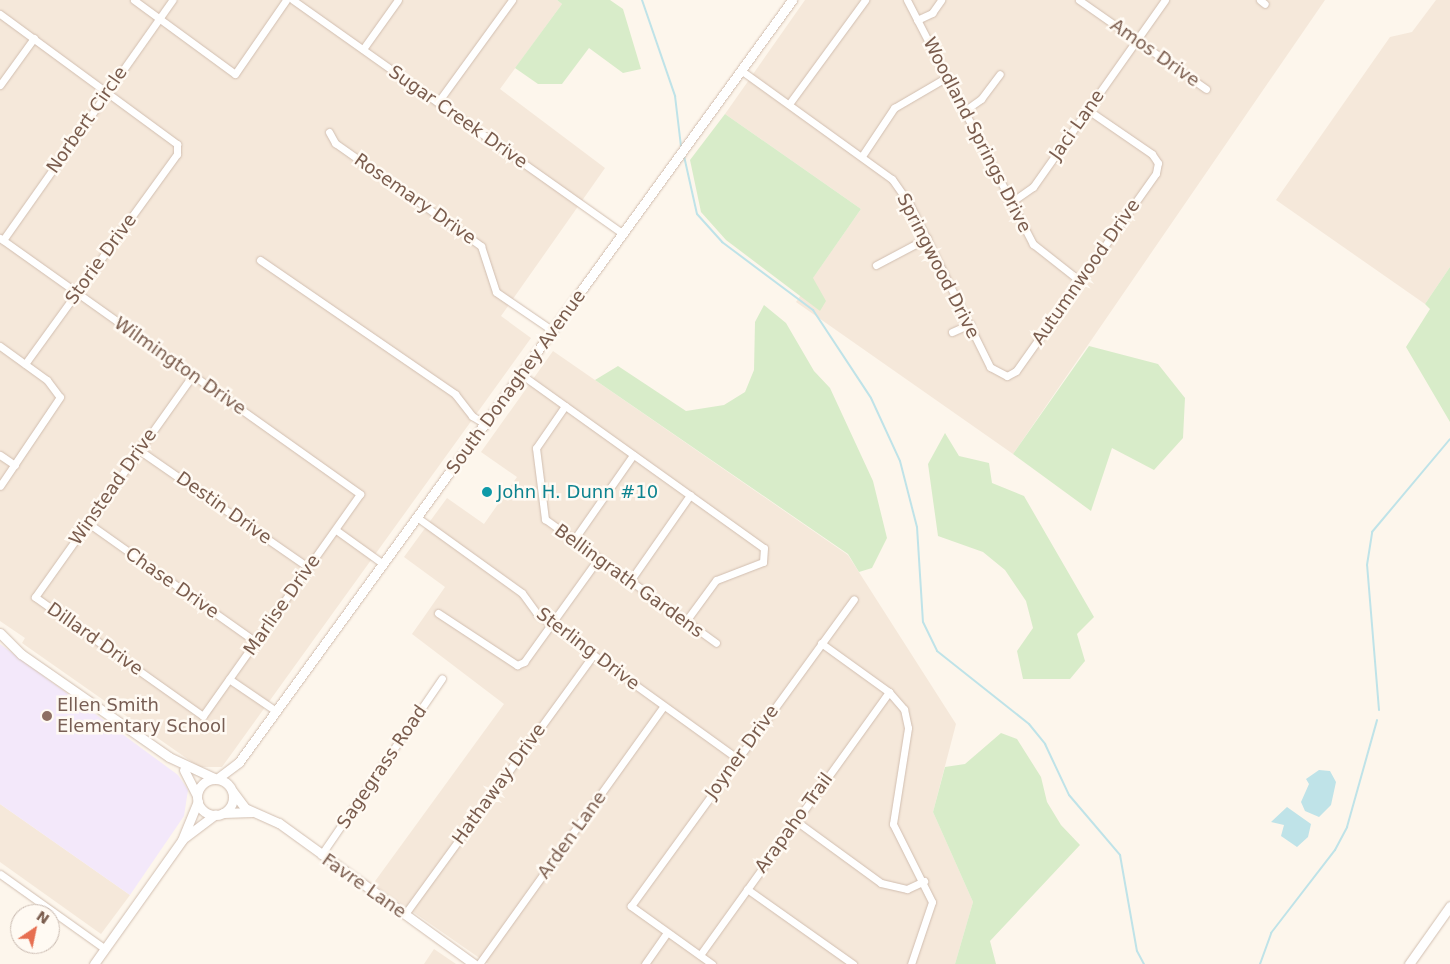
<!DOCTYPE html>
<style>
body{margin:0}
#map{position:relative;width:1450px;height:964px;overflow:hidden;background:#fdf6ec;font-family:"DejaVu Sans",sans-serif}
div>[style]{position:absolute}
.residential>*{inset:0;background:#f5e8da}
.education>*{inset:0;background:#f3e8fa}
.green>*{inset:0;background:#d8ecc9}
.water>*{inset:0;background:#bfe3e8}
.stream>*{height:2px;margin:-1px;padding:0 1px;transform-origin:1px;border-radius:1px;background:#bfe3e8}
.roads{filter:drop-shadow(0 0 1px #d1beb0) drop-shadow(0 0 1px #d1beb0)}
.minor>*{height:7px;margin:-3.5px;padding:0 3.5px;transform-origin:3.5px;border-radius:3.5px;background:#fff}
.tertiary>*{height:9px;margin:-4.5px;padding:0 4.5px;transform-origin:4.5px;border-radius:4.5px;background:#fff}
.tertiary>.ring{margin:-4.5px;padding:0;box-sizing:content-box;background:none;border:9px solid #fff;border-radius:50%}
.dots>*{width:14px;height:14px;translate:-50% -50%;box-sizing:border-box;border:2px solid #fffaf3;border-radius:50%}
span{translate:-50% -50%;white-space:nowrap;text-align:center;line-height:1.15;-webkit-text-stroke:5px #fffaf3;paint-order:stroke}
.street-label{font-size:18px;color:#7a5c4d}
.culture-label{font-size:18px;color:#0d838f}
.left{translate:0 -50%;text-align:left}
.education-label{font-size:18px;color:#785e54}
.north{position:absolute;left:10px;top:904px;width:50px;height:50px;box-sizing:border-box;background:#fffaf3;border:1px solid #cabbb1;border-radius:50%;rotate:34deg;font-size:14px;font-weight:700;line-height:20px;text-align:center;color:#7a5c4d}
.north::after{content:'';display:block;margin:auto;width:18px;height:22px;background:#e76f51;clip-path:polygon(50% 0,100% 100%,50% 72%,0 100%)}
</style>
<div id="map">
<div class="residential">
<div style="clip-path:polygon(0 0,557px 0,562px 4px,500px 89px,605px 168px,501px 316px,531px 338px,222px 767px,199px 767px,22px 643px,25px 638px,0 621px)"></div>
<div style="clip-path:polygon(805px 0,1325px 0,1013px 454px,796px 302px,861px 209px,725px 114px)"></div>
<div style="clip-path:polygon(1436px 0,1450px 0,1450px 267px,1425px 304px,1276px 200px,1390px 37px,1412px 32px)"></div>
<div style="clip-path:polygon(553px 351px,848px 555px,956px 724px,933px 812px,973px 902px,955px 964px,488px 964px,373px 884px,504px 704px,412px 634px,445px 587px,404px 557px,447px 498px,484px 524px,517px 477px,481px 452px)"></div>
<div style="clip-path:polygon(0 804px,130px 895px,101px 934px,0 862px)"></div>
<div style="clip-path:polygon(434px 949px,456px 964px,424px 964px)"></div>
</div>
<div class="education">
<div style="clip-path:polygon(0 644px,178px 775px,188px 790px,184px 816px,130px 895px,0 804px)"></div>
</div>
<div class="green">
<div style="clip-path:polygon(557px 0,610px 0,623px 9px,641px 69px,623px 73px,589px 48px,562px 84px,538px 84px,515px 68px,562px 4px)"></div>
<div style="clip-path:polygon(725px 114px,861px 209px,813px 278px,826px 301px,820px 311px,726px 240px,701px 212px,690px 160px)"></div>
<div style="clip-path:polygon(1450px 267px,1450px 422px,1406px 347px,1430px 309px,1425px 304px)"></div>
<div style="clip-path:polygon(764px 305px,786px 323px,814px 371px,830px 388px,873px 481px,887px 538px,872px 568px,859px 572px,848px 554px,595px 380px,618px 366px,686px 411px,724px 405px,745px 392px,754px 370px,755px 322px)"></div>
<div style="clip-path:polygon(1089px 346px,1158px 364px,1185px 398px,1183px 438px,1154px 470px,1112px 448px,1091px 511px,1013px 454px)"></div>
<div style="clip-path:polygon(945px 433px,959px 456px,989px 463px,992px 483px,1024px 496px,1094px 617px,1077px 634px,1085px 661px,1070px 679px,1023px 679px,1017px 651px,1033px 628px,1026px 601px,1005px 570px,983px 552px,938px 536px,928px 464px)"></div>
<div style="clip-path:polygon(1001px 733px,1017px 739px,1041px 777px,1047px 802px,1061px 825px,1080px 845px,990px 941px,996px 964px,955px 964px,973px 902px,933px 812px,945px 767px,965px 764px)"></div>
</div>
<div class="water">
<div style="clip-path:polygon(1319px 770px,1330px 771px,1336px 782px,1331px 805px,1319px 817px,1305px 811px,1301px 802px,1309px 784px,1306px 779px)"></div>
<div style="clip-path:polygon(1287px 807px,1311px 824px,1308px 837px,1297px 847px,1281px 836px,1284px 825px,1271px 822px)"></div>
</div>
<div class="stream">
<div style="left:642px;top:0;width:102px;rotate:71deg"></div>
<div style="left:675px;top:96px;width:50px;rotate:83.2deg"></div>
<div style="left:684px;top:156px;width:59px;rotate:77.4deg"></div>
<div style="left:697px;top:214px;width:38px;rotate:48deg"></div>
<div style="left:722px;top:242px;width:114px;rotate:36.8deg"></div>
<div style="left:813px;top:310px;width:105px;rotate:56.6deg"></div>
<div style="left:871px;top:398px;width:69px;rotate:65.3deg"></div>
<div style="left:900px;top:461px;width:68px;rotate:75.6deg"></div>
<div style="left:917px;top:527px;width:95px;rotate:86.4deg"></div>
<div style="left:923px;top:622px;width:32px;rotate:64deg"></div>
<div style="left:937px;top:651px;width:117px;rotate:38.4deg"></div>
<div style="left:1029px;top:724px;width:26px;rotate:51deg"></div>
<div style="left:1045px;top:744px;width:56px;rotate:64.8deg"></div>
<div style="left:1069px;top:795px;width:79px;rotate:49.6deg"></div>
<div style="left:1120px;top:855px;width:97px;rotate:80deg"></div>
<div style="left:1137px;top:951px;width:15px;rotate:62deg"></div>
<div style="left:1379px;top:710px;width:145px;rotate:-94.7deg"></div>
<div style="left:1367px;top:565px;width:33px;rotate:-81deg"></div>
<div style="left:1372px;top:532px;width:121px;rotate:-50deg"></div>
<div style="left:1260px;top:964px;width:33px;rotate:-70deg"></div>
<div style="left:1271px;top:933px;width:105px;rotate:-52.4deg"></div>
<div style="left:1335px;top:850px;width:26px;rotate:-62deg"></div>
<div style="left:1347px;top:827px;width:111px;rotate:-74.3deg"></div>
</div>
<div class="roads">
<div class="minor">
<div style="left:134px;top:0;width:125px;rotate:36.2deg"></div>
<div style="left:235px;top:74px;width:90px;rotate:-55.4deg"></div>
<div style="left:293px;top:0;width:405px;rotate:35.3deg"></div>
<div style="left:907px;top:0;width:275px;rotate:62.7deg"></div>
<div style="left:1033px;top:244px;width:60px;rotate:38.2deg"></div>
<div style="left:1079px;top:0;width:155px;rotate:35deg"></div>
<div style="left:1260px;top:0;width:6px;rotate:39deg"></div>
<div style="left:0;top:14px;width:220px;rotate:36.3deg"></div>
<div style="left:177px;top:144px;width:10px;rotate:90deg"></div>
<div style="left:177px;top:154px;width:259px;rotate:125.9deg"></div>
<div style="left:917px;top:20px;width:17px;rotate:-25deg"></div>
<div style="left:932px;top:13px;width:16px;rotate:-55deg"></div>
<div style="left:363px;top:49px;width:60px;rotate:-54.5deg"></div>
<div style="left:742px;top:71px;width:185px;rotate:35.8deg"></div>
<div style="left:892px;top:179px;width:29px;rotate:55deg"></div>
<div style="left:909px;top:203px;width:183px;rotate:63.7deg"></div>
<div style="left:990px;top:367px;width:19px;rotate:28deg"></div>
<div style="left:1007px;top:376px;width:10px;rotate:-29deg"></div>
<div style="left:1016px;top:371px;width:242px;rotate:-54.7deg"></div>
<div style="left:1156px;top:173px;width:10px;rotate:-79deg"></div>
<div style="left:1158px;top:163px;width:11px;rotate:-124deg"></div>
<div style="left:1152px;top:154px;width:78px;rotate:-145.5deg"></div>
<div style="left:0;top:85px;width:58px;rotate:-54.1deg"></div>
<div style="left:438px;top:102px;width:126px;rotate:-54deg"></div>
<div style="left:789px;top:104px;width:129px;rotate:-53.8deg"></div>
<div style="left:964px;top:111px;width:21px;rotate:-35deg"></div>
<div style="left:981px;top:99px;width:31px;rotate:-53deg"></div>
<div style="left:329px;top:132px;width:13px;rotate:61deg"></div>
<div style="left:335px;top:143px;width:179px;rotate:35.2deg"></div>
<div style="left:481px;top:246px;width:48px;rotate:71.9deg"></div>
<div style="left:496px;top:292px;width:69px;rotate:34.4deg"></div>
<div style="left:862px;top:156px;width:58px;rotate:-56.3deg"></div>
<div style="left:894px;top:108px;width:61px;rotate:-30.3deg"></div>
<div style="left:1010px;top:203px;width:28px;rotate:-35deg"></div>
<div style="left:1033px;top:187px;width:229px;rotate:-54.8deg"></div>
<div style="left:0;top:238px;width:442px;rotate:35.4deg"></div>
<div style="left:360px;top:494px;width:272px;rotate:125.3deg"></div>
<div style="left:203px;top:716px;width:206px;rotate:-144.7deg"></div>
<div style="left:35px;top:597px;width:271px;rotate:-54.6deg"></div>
<div style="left:3px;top:240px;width:294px;rotate:-54.8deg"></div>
<div style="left:260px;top:260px;width:237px;rotate:34.5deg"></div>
<div style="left:455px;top:394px;width:28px;rotate:52deg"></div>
<div style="left:472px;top:416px;width:17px;rotate:31deg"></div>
<div style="left:876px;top:265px;width:58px;rotate:-27.9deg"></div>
<div style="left:952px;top:332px;width:20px;rotate:-24deg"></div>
<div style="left:0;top:346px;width:58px;rotate:35.9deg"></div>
<div style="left:47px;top:380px;width:21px;rotate:53deg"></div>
<div style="left:60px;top:397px;width:107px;rotate:124deg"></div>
<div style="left:522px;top:375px;width:297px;rotate:35.6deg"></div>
<div style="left:764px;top:548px;width:14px;rotate:94deg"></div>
<div style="left:763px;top:562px;width:50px;rotate:159deg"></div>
<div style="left:716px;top:580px;width:51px;rotate:126.2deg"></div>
<div style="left:565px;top:406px;width:51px;rotate:124.6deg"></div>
<div style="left:536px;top:448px;width:72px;rotate:82.8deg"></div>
<div style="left:545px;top:519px;width:211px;rotate:35.9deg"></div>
<div style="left:139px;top:450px;width:206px;rotate:34.7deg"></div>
<div style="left:0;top:455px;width:18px;rotate:34deg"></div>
<div style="left:418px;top:518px;width:128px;rotate:35.8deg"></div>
<div style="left:522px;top:593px;width:26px;rotate:54deg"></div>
<div style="left:537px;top:614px;width:246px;rotate:35.8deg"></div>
<div style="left:88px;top:523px;width:206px;rotate:35.3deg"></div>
<div style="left:336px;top:530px;width:57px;rotate:35.7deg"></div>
<div style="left:573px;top:541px;width:105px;rotate:-55.1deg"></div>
<div style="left:630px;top:581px;width:105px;rotate:-55.1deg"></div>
<div style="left:438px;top:613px;width:95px;rotate:33.4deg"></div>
<div style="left:517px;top:665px;width:8px;rotate:-23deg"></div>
<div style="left:524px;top:662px;width:127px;rotate:-54.3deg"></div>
<div style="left:821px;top:643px;width:84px;rotate:35.8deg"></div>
<div style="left:889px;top:692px;width:23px;rotate:49deg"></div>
<div style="left:904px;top:709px;width:19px;rotate:78deg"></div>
<div style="left:908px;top:728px;width:97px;rotate:98.9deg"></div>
<div style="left:893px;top:824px;width:87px;rotate:63.4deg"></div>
<div style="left:932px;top:902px;width:65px;rotate:108.7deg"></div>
<div style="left:229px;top:679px;width:57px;rotate:34.2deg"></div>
<div style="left:796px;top:821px;width:105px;rotate:36.1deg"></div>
<div style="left:881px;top:883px;width:27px;rotate:13deg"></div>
<div style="left:907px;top:889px;width:19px;rotate:-25deg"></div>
<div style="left:321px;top:855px;width:214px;rotate:-55.6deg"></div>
<div style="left:0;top:874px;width:129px;rotate:35.5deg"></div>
<div style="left:747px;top:889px;width:130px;rotate:35.3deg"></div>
<div style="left:405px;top:914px;width:320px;rotate:-54deg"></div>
<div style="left:700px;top:955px;width:324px;rotate:-54.3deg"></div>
<div style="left:479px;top:964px;width:317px;rotate:-54.4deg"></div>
<div style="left:645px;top:964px;width:38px;rotate:-55deg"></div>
<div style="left:712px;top:964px;width:100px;rotate:-144.4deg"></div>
<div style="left:631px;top:906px;width:379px;rotate:-54deg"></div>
</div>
<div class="tertiary">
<div style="left:0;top:633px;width:30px;rotate:45deg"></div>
<div style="left:21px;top:654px;width:180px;rotate:34.8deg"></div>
<div style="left:169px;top:757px;width:50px;rotate:25deg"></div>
<div style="left:184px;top:770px;width:28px;rotate:63deg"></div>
<div style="left:218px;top:778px;width:26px;rotate:-37deg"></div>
<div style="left:239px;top:762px;width:942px;rotate:-54.03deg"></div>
<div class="ring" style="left:197px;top:779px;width:27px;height:27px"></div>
<div style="left:233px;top:792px;width:20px;rotate:53deg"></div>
<div style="left:245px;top:808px;width:37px;rotate:24deg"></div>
<div style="left:279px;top:823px;width:241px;rotate:35.9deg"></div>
<div style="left:223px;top:813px;width:29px;rotate:-2deg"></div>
<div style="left:184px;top:838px;width:39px;rotate:-37deg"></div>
<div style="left:94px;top:964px;width:152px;rotate:-54.6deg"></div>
<div style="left:182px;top:840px;width:42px;rotate:-67.7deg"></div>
<div style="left:1409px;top:964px;width:71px;rotate:-54.7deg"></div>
</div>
</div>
<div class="dots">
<div style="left:487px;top:492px;background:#0f9aa8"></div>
<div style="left:47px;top:716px;background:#8d6e63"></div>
</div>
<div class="street-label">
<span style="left:1155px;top:53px;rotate:35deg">Amos Drive</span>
<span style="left:458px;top:117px;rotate:35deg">Sugar Creek Drive</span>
<span style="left:87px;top:120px;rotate:-55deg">Norbert Circle</span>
<span style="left:1077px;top:125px;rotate:-55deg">Jaci Lane</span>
<span style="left:977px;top:135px;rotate:63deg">Woodland Springs Drive</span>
<span style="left:415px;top:199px;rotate:35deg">Rosemary Drive</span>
<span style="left:101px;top:259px;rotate:-54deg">Storie Drive</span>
<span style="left:938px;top:266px;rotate:63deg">Springwood Drive</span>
<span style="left:1086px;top:272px;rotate:-55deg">Autumnwood Drive</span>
<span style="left:180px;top:366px;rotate:35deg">Wilmington Drive</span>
<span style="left:516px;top:382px;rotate:-54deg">South Donaghey Avenue</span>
<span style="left:113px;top:487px;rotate:-55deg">Winstead Drive</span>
<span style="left:224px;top:508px;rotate:35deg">Destin Drive</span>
<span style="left:629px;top:581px;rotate:36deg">Bellingrath Gardens</span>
<span style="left:172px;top:583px;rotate:35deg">Chase Drive</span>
<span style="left:282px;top:605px;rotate:-55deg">Marlise Drive</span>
<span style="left:95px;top:639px;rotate:35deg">Dillard Drive</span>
<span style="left:588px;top:649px;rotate:37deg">Sterling Drive</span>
<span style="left:742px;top:752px;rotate:-54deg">Joyner Drive</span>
<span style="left:382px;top:767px;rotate:-56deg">Sagegrass Road</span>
<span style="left:499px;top:784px;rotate:-54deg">Hathaway Drive</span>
<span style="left:794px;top:823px;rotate:-54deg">Arapaho Trail</span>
<span style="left:572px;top:835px;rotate:-54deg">Arden Lane</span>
<span style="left:364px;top:886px;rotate:35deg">Favre Lane</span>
</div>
<div class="culture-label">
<span class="left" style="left:497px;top:492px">John H. Dunn #10</span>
</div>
<div class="education-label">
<span class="left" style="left:57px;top:716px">Ellen Smith<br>Elementary School</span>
</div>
<div class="north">N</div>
</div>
